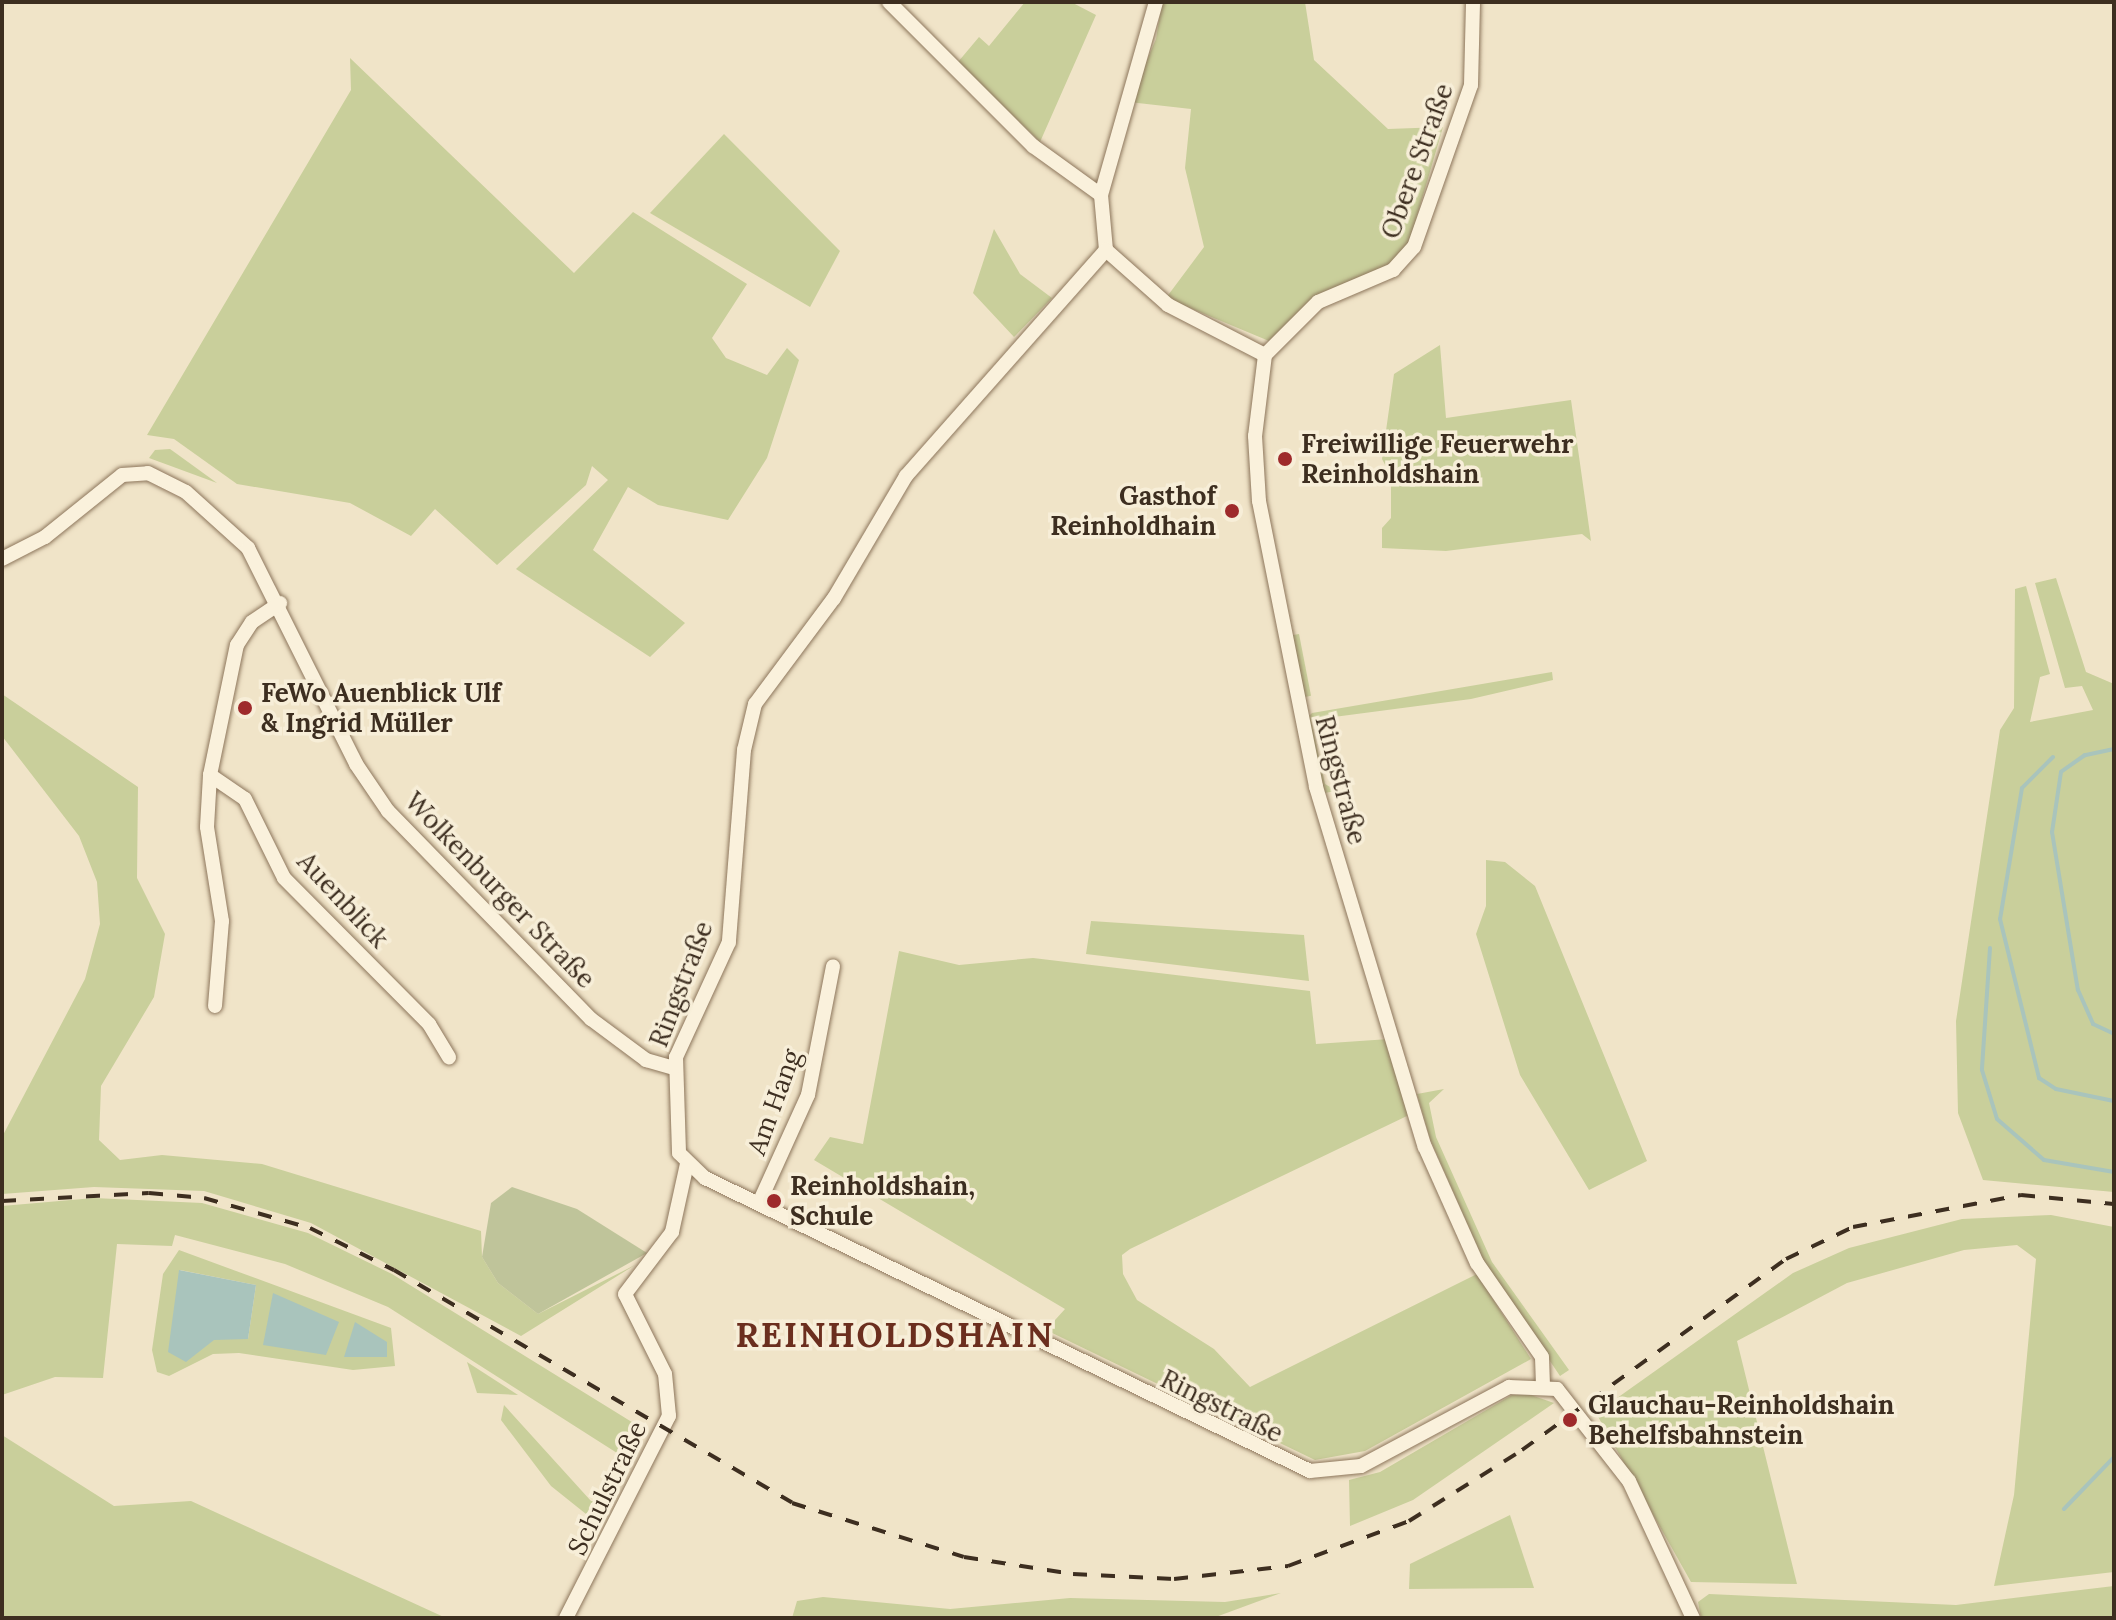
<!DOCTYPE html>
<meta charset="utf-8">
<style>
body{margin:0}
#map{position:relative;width:2116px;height:1620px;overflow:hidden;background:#f0e4c8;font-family:Lora,serif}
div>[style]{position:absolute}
.green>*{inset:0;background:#c9cf9b;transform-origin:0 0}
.cemetery>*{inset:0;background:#bfc49a}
.water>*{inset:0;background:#a9c4bc}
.stream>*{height:4px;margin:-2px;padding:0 2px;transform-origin:2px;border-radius:2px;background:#a9c4bc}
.roads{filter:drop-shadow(0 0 2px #8d765c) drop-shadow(0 0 2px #8d765c)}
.minor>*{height:14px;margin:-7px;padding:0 7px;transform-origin:7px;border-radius:7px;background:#faf1dc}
.rail>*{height:4px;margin-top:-2px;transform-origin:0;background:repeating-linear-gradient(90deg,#3d2e20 0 14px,transparent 0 28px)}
.dots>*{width:22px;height:22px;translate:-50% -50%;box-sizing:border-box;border:4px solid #f7eed8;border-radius:50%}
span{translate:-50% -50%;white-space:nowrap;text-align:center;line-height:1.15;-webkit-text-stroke:7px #f7eed8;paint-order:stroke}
.street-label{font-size:26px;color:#3d2e20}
.poi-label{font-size:26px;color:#3d2e20;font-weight:700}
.left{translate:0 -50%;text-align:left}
.right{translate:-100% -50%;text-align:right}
.district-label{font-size:34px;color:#6b2e1e;font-weight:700;letter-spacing:2px}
.frame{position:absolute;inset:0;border:4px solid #3d2e20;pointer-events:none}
</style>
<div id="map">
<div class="green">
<div style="clip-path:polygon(1025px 2px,1071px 2px,1096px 15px,1040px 142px,958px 62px,979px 37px,989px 46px)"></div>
<div style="clip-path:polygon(1162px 2px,1305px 2px,1314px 60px,1388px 129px,1443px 127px,1408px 247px,1388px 267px,1314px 299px,1269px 341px,1166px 298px,1204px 247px,1185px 168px,1191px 109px,1129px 102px,1156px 39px)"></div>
<div style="clip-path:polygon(350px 58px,574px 273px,633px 212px,747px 284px,712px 338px,726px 358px,767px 375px,787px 348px,799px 360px,767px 458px,728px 520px,658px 505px,628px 487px,593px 550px,685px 623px,650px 657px,516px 569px,608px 480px,592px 466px,586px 485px,497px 565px,435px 509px,411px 536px,350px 503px,237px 484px,174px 439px,147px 435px,351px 90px)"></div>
<div style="clip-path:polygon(724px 134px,840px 251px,810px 307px,650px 213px)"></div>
<div style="clip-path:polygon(994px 229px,1020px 274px,1052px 298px,1014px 337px,973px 293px)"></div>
<div style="clip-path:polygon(1440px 345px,1446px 418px,1571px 400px,1591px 541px,1582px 534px,1446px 551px,1382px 548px,1382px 528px,1391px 518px,1391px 476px,1382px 459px,1394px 374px)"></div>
<div style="clip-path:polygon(170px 449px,177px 454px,217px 483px,149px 458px,155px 450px)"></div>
<div style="clip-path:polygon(2056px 578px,2086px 672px,2114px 684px,2114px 1192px,1983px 1180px,1958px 1113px,1956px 1021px,2000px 730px,2014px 708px,2015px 589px,2026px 586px,2050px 674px,2040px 677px,2030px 722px,2093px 710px,2082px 686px,2065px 688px,2035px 583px)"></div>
<div style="left:1299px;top:634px;width:63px;height:7px;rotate:79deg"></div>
<div style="clip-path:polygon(1552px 672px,1553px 680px,1471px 699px,1311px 720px,1325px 784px,1337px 791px,1324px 793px,1308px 717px,1312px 713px)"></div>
<div style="clip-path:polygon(2px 694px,138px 787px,137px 878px,165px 934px,154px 997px,101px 1086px,99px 1140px,120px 1160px,162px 1155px,262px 1164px,481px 1231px,482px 1257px,498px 1283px,538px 1314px,635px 1265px,521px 1336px,311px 1223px,204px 1191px,94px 1187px,2px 1194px,2px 1137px,85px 979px,100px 924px,97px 882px,79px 836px,2px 736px)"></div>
<div style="clip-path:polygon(1486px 860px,1505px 862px,1535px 886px,1647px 1161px,1589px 1190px,1520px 1075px,1476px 934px,1486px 906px)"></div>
<div style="clip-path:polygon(1091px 921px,1304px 935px,1309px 981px,1086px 954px)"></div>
<div style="clip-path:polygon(899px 951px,959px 965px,1033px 958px,1310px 991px,1316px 1044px,1389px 1039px,1409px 1115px,1130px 1249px,1122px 1255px,1123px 1274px,1137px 1300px,1214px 1349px,1250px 1387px,1477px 1274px,1531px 1359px,1365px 1451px,1315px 1460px,1046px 1330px,1065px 1309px,814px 1160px,830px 1137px,863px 1144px)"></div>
<div style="clip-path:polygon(1444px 1089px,1429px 1103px,1436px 1137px,1492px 1262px,1569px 1370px,1560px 1376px,1485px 1264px,1430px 1139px,1417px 1094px)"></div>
<div style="clip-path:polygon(94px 1198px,202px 1203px,308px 1233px,392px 1274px,648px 1432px,628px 1460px,388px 1307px,285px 1264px,175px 1235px,172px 1246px,117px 1244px,103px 1378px,55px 1377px,2px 1395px,2px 1206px)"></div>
<div style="clip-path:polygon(2051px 1215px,2114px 1227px,2114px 1572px,1994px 1586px,2014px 1495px,2036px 1259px,2017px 1245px,1964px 1250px,1847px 1283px,1737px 1341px,1797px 1584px,1691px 1582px,1596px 1413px,1793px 1273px,1849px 1248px,1962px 1219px)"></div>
<div style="clip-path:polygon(evenodd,179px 1250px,391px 1328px,395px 1366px,353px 1370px,239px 1353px,213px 1354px,169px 1376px,157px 1372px,152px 1350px,163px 1274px,179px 1250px,180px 1270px,256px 1285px,248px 1339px,214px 1339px,180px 1270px)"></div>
<div style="clip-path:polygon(467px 1362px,518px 1395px,477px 1393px)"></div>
<div style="clip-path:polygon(1528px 1394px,1554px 1403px,1413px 1500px,1350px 1526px,1349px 1480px,1380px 1472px,1512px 1395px)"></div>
<div style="clip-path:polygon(504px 1405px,591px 1501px,613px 1502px,593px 1535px,591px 1518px,551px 1486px,501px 1420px)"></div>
<div style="clip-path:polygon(2px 1435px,114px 1506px,191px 1501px,446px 1618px,2px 1618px)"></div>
<div style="clip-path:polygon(1510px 1515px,1534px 1588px,1409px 1589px,1410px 1564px)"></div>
<div style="clip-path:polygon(2114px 1586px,2114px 1618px,1701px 1618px,1698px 1602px,1709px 1594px,1956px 1605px)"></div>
<div style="clip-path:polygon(1281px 1593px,1213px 1618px,792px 1618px,797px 1601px,823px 1597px,950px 1609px,1070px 1598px,1225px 1602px)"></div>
</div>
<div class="cemetery">
<div style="clip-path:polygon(512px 1187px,577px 1209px,647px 1253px,538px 1314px,498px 1283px,482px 1257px,491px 1203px)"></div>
</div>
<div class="water">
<div style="clip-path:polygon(179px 1270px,256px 1285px,248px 1339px,214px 1340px,186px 1362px,168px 1352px)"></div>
<div style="clip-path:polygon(273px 1293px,339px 1322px,326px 1355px,263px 1345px)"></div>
<div style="clip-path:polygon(355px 1322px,387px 1342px,387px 1357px,344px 1357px)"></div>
</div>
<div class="stream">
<div style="left:2114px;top:749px;width:30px;rotate:168deg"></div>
<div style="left:2085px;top:755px;width:29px;rotate:145deg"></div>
<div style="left:2061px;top:772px;width:61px;rotate:98.5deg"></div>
<div style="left:2052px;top:832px;width:160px;rotate:80.7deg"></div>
<div style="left:2078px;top:990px;width:37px;rotate:66deg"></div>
<div style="left:2093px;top:1024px;width:23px;rotate:25deg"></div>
<div style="left:2053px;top:757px;width:44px;rotate:135deg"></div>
<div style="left:2022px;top:788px;width:133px;rotate:99.5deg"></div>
<div style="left:2000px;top:919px;width:164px;rotate:76.2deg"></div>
<div style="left:2039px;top:1078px;width:20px;rotate:33deg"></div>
<div style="left:2056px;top:1089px;width:59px;rotate:11.7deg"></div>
<div style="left:1990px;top:948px;width:122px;rotate:93.8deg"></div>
<div style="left:1982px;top:1070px;width:51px;rotate:73deg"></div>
<div style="left:1997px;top:1119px;width:62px;rotate:41.1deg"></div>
<div style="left:2044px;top:1160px;width:71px;rotate:9.7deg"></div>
<div style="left:2064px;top:1509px;width:72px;rotate:-46.1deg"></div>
</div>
<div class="roads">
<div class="minor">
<div style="left:889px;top:2px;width:204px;rotate:45deg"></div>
<div style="left:1033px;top:146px;width:84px;rotate:35.8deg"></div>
<div style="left:1101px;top:195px;width:55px;rotate:84.8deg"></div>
<div style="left:1106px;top:250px;width:83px;rotate:41.6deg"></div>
<div style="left:1168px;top:305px;width:109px;rotate:27.3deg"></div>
<div style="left:1265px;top:355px;width:82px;rotate:97deg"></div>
<div style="left:1255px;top:436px;width:65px;rotate:86.5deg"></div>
<div style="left:1259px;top:501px;width:292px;rotate:78.7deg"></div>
<div style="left:1316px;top:787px;width:376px;rotate:73.2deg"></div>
<div style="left:1425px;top:1147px;width:127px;rotate:65.9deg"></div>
<div style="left:1477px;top:1263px;width:114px;rotate:55.3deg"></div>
<div style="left:1542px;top:1357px;width:28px;rotate:88deg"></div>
<div style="left:1101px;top:195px;width:201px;rotate:-74.1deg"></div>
<div style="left:1106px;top:250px;width:302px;rotate:131.5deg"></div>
<div style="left:906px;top:476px;width:142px;rotate:120.5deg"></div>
<div style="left:834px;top:598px;width:132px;rotate:126.7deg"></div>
<div style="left:755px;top:704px;width:47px;rotate:103.4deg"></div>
<div style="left:744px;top:750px;width:193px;rotate:94.5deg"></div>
<div style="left:729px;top:942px;width:127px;rotate:114.7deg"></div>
<div style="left:676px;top:1057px;width:96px;rotate:88.2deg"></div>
<div style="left:679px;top:1153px;width:36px;rotate:44deg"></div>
<div style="left:705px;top:1178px;width:672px;rotate:25.84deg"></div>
<div style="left:1310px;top:1471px;width:51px;rotate:-5.6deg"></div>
<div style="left:1361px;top:1466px;width:168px;rotate:-28.1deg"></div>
<div style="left:1509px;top:1387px;width:48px;rotate:2.4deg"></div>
<div style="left:1557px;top:1389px;width:117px;rotate:52deg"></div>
<div style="left:1629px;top:1481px;width:151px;rotate:65deg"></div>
<div style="left:1265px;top:355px;width:75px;rotate:-45deg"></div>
<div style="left:1318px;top:302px;width:82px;rotate:-23.1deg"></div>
<div style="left:1393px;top:270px;width:31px;rotate:-48deg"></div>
<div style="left:1414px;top:247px;width:172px;rotate:-70.6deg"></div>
<div style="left:1471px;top:85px;width:83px;rotate:-88.6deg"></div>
<div style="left:2px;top:559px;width:48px;rotate:-27.1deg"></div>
<div style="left:45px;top:537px;width:99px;rotate:-38.8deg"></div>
<div style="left:122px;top:475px;width:26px;rotate:-4deg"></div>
<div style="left:148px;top:473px;width:42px;rotate:26.6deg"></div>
<div style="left:186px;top:492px;width:84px;rotate:42.1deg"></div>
<div style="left:248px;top:548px;width:241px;rotate:63.4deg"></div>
<div style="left:356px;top:764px;width:57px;rotate:55.8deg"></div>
<div style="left:388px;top:811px;width:291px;rotate:45.7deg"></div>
<div style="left:591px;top:1019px;width:69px;rotate:36.7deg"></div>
<div style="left:646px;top:1060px;width:29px;rotate:16deg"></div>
<div style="left:210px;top:775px;width:42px;rotate:34.4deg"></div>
<div style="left:245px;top:799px;width:88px;rotate:63.7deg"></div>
<div style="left:284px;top:878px;width:206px;rotate:45.2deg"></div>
<div style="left:429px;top:1024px;width:39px;rotate:59deg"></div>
<div style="left:215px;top:1006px;width:85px;rotate:-85.3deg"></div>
<div style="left:222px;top:921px;width:95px;rotate:-99.1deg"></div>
<div style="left:207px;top:827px;width:52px;rotate:-86.7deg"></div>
<div style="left:210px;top:775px;width:133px;rotate:-78.3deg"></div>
<div style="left:237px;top:645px;width:27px;rotate:-57deg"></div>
<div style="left:252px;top:622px;width:34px;rotate:-34deg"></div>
<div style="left:759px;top:1203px;width:119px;rotate:-65.6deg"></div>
<div style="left:808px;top:1095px;width:131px;rotate:-79deg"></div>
<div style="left:566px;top:1618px;width:227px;rotate:-63deg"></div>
<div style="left:669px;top:1416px;width:42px;rotate:-95.4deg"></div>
<div style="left:665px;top:1374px;width:89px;rotate:-116.6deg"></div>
<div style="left:625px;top:1294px;width:78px;rotate:-52.8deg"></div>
<div style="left:672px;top:1232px;width:70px;rotate:-77.6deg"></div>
</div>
</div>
<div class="rail">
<div style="left:2px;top:1201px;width:147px;rotate:-3.1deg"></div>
<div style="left:149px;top:1193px;width:55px;rotate:5.2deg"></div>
<div style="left:204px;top:1198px;width:110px;rotate:15.8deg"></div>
<div style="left:310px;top:1228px;width:94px;rotate:26.6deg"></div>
<div style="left:394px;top:1270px;width:461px;rotate:30.3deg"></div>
<div style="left:792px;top:1503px;width:180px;rotate:17.4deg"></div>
<div style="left:964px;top:1557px;width:110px;rotate:8.9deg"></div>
<div style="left:1073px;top:1574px;width:101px;rotate:2.8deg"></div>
<div style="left:1174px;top:1579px;width:115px;rotate:-6.5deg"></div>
<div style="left:1288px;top:1566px;width:129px;rotate:-20.4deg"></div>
<div style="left:1409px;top:1521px;width:133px;rotate:-32.1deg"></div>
<div style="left:1522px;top:1450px;width:326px;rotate:-35.9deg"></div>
<div style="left:1786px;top:1259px;width:74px;rotate:-25.5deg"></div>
<div style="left:1853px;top:1227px;width:171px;rotate:-10.8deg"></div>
<div style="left:2021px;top:1195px;width:93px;rotate:5.5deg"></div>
</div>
<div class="dots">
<div style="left:1285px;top:459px;background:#9e2a2b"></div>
<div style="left:1232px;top:511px;background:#9e2a2b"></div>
<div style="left:245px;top:708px;background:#9e2a2b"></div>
<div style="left:774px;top:1201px;background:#9e2a2b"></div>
<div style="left:1570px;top:1420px;background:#9e2a2b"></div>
</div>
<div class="street-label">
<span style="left:1417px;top:161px;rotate:-70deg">Obere Straße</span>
<span style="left:1341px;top:780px;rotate:75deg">Ringstraße</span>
<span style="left:500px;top:890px;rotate:46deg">Wolkenburger Straße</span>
<span style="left:343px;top:900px;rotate:47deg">Auenblick</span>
<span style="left:681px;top:984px;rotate:-69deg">Ringstraße</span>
<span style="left:774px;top:1102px;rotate:-70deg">Am Hang</span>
<span style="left:1222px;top:1406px;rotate:26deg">Ringstraße</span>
<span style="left:607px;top:1488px;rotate:-64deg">Schulstraße</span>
</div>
<div class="poi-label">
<span class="left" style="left:1301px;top:459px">Freiwillige Feuerwehr<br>Reinholdshain</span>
<span class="right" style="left:1216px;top:511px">Gasthof<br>Reinholdhain</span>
<span class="left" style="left:261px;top:708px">FeWo Auenblick Ulf<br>&amp; Ingrid Müller</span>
<span class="left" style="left:790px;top:1201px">Reinholdshain,<br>Schule</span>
<span class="left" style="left:1588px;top:1420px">Glauchau-Reinholdshain<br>Behelfsbahnstein</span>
</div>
<div class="district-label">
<span style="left:895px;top:1335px">REINHOLDSHAIN</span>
</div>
<div class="frame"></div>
</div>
